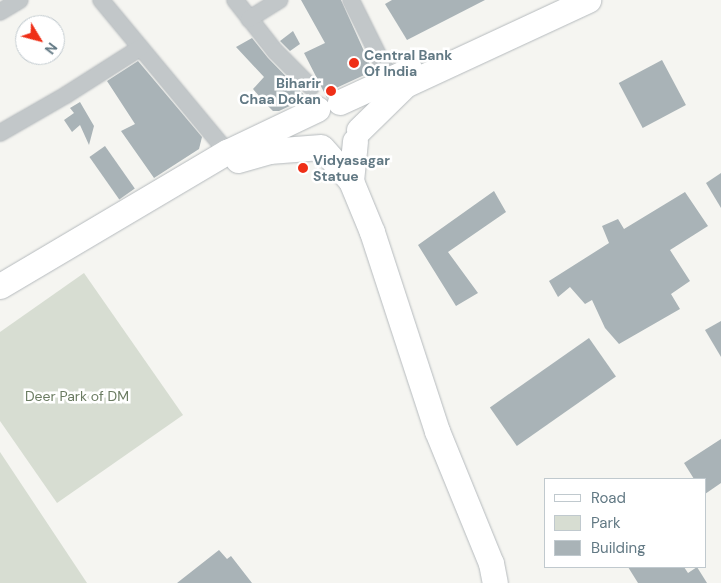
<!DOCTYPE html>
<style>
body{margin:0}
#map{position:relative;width:721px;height:583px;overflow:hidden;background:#f5f5f1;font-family:"DM Sans",sans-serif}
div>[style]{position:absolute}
.green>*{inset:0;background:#d7ddd2}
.building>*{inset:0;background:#a9b3b7;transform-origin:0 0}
.roads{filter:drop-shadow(0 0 1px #b5babd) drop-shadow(0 0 1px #b5babd)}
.street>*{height:16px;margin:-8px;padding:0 8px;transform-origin:8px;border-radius:8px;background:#c2c7c9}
.primary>*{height:25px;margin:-12.5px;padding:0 12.5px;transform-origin:12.5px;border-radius:12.5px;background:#fff}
.dots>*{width:14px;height:14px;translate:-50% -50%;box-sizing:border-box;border:2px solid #fff;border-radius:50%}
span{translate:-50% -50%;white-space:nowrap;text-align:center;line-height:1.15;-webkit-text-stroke:5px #fff;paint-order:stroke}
.poi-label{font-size:14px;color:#627984;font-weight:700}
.left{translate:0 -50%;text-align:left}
.right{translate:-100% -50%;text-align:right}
.park-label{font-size:14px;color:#6a7b61}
.legend{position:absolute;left:544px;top:478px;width:162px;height:90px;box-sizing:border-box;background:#fff;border:1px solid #c0c9ce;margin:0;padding:6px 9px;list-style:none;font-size:15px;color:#627984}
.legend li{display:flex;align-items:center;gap:10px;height:25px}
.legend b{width:25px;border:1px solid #c0c9ce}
.north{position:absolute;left:15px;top:15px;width:50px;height:50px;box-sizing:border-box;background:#fff;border:1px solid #c0c9ce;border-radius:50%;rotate:127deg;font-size:14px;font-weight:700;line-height:20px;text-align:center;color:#627984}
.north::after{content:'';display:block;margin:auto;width:18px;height:22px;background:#ef2f17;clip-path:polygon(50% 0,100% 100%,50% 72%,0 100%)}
</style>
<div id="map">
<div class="green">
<div style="clip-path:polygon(84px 273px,183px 415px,57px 503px,0 421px,0 332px)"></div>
<div style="clip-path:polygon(0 452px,87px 583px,0 583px)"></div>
</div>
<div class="building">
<div style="clip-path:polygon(301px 0,341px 0,373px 71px,334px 89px,327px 98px,304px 53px,325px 43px)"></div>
<div style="clip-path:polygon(392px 0,485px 0,407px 40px,385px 4px)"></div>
<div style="clip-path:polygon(293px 31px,300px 44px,290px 51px,280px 41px)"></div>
<div style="clip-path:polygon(252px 38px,268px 58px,307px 98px,279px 111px,273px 111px,268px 106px,253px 89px,264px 77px,236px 47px)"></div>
<div style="left:662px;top:60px;width:51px;height:49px;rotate:62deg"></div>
<div style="clip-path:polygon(138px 61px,202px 137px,199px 149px,154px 178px,121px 131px,135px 124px,107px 81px)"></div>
<div style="clip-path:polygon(80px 102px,94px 126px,89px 145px,80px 125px,72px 132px,64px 120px,74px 113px,70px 108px)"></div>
<div style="left:105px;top:146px;width:52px;height:19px;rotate:55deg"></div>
<div style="clip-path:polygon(721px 173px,721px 208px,706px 183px)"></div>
<div style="clip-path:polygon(494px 191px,506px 212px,448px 252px,478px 293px,456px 306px,418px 245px)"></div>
<div style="clip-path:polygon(685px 192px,708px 226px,670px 250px,690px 281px,671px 294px,680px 309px,619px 344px,605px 328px,592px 300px,585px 304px,570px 287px,558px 297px,549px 281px,609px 243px,602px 226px,618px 219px,624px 229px)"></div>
<div style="clip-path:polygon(721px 321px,721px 357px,705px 330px)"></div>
<div style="left:589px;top:338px;width:47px;height:121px;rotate:55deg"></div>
<div style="clip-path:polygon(721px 439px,721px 483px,705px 494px,705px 479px,694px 479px,684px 463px)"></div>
<div style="clip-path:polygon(219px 550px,227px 559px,231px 556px,252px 583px,177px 583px)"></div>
<div style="clip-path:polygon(628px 567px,684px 567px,688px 573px,697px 567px,707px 583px,638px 583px)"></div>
</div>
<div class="roads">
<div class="street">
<div style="left:101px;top:0;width:197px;rotate:50.3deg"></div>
<div style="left:235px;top:0;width:65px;rotate:51.9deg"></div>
<div style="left:275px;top:51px;width:51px;rotate:45deg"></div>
<div style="left:351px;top:0;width:88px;rotate:63.7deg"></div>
<div style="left:0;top:12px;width:23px;rotate:-31deg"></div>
<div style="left:249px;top:19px;width:36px;rotate:-32deg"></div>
<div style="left:0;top:133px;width:76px;rotate:-29.9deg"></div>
<div style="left:66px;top:95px;width:88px;rotate:-32.4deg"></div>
</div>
<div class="primary">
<div style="left:340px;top:102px;width:77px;rotate:-24.6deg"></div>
<div style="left:359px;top:130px;width:64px;rotate:-44.4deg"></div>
<div style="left:405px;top:85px;width:202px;rotate:-24.9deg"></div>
<div style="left:323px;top:149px;width:43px;rotate:48.8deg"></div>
<div style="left:351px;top:181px;width:55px;rotate:67.6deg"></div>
<div style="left:372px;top:232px;width:209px;rotate:71.9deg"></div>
<div style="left:437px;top:431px;width:143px;rotate:67.8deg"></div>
<div style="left:491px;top:563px;width:20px;rotate:79deg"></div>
<div style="left:238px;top:160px;width:32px;rotate:-16deg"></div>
<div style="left:269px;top:151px;width:52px;rotate:-4.4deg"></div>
<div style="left:351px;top:181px;width:40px;rotate:-84.3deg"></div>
<div style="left:0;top:286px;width:264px;rotate:-30.6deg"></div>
<div style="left:227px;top:152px;width:100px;rotate:-25.5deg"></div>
</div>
</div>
<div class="dots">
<div style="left:354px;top:63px;background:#ef2f17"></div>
<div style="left:331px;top:91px;background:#ef2f17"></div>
<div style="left:303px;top:168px;background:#ef2f17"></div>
</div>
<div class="poi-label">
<span class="left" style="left:364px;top:63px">Central Bank<br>Of India</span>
<span class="right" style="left:321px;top:91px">Biharir<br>Chaa Dokan</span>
<span class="left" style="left:313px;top:168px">Vidyasagar<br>Statue</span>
</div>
<div class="park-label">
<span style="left:77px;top:396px">Deer Park of DM</span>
</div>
<ul class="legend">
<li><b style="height:6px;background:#fff"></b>Road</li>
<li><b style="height:14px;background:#d7ddd2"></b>Park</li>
<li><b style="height:14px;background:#a9b3b7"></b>Building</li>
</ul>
<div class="north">N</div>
</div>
